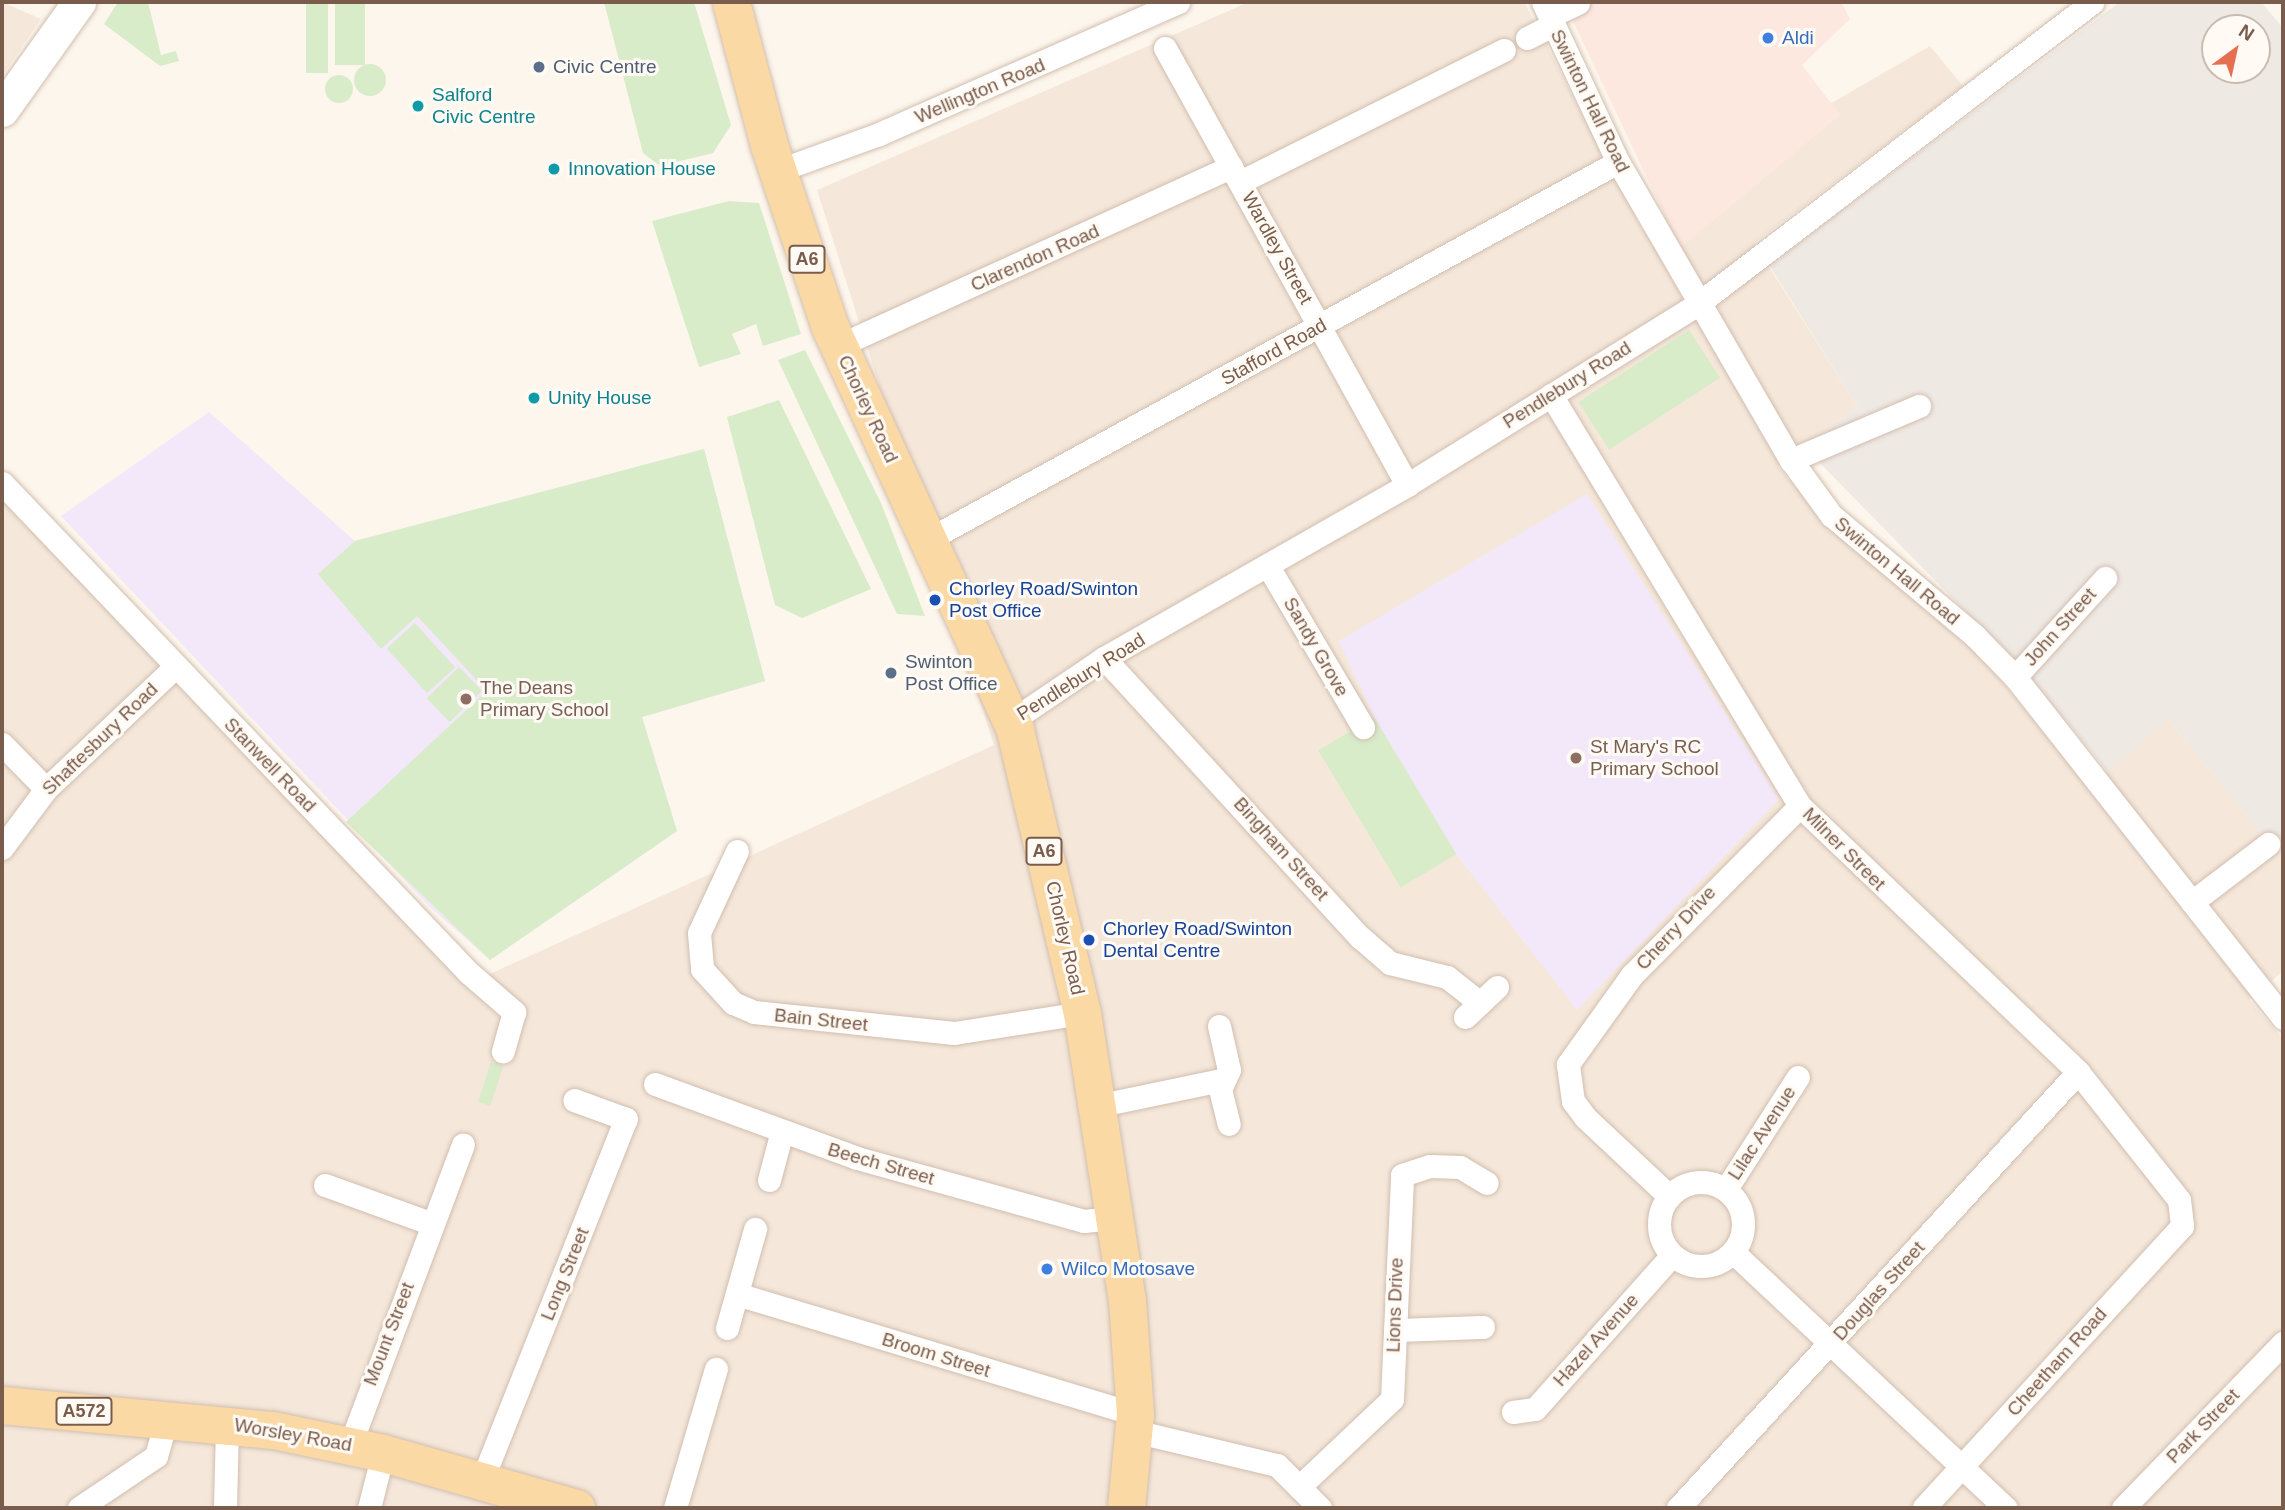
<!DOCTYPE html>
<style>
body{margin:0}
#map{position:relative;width:2285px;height:1510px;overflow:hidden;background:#fdf6ec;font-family:Arial,sans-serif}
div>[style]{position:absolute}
.residential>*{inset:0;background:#f5e8da}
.commercial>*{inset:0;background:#fde8e0}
.industrial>*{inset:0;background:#efe9e4}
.education>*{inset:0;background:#f3e8fa}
.green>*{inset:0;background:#d8ecc9;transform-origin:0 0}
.round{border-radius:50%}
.roads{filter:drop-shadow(0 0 2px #d1beb0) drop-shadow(0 0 2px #d1beb0)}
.street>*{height:23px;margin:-11.5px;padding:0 11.5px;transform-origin:11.5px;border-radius:11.5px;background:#fff}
.street>.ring{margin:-11.5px;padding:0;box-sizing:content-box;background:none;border:23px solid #fff;border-radius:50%}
.secondary>*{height:33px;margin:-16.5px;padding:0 16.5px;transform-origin:16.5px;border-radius:16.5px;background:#fff}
.primary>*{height:37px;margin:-18.5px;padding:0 18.5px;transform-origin:18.5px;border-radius:18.5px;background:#fbd9a5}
.dots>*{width:19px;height:19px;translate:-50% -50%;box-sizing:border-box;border:4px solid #fffaf3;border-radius:50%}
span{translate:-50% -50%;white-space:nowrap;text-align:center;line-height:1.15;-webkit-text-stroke:6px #fffaf3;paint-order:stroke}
.shield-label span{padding:2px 5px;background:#fffaf3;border:2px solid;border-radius:5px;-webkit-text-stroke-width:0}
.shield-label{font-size:18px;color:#7a5c4d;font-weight:700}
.shop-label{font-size:19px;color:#366cbe}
.left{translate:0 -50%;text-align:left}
.service-label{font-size:19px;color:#4e5e75}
.street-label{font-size:19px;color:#7a5c4d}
.culture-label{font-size:19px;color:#0d838f}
.transit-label{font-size:19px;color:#164399}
.education-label{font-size:19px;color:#785e54}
.frame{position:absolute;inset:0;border:4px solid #7a5c4d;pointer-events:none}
.north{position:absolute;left:2201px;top:14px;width:70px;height:70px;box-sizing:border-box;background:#fffaf3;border:2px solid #cabbb1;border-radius:50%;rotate:33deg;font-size:19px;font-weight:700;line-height:28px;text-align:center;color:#7a5c4d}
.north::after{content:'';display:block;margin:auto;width:24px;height:32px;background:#e76f51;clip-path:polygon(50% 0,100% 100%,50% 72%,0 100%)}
</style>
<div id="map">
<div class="residential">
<div style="clip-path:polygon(2px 2px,41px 19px,2px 76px)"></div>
<div style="clip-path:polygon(1249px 2px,1524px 2px,1643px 231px,1739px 173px,1828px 105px,1930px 46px,1963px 86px,1754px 243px,1858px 407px,1778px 467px,1840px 536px,1972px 645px,2088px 787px,2168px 719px,2283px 860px,2283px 971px,2249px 1000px,2283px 1039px,2283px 1508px,2px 1508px,2px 494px,481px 978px,994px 745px,817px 190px)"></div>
</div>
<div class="commercial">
<div style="clip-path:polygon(1564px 2px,1841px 2px,1850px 19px,1802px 65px,1840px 115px,1680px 248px)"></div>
</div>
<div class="industrial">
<div style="clip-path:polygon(evenodd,2120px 2px,2261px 2px,2283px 28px,2283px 860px,2168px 719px,2108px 772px,2032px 679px,1804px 447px,1858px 407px,1769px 265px,2120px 2px,2215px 28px,2257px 28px,2257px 70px,2215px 70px,2215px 28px)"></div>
</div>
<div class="education">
<div style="clip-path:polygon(209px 412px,355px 541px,704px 449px,765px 681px,642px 717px,677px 831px,490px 960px,430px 907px,61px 516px)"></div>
<div style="clip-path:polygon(1587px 494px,1779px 799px,1577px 1010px,1456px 854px,1374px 717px,1339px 641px)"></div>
</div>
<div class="green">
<div style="clip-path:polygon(118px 2px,148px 2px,161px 55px,176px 51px,179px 61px,160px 66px,104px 24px)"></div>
<div style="left:306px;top:2px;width:22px;height:71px"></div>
<div style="left:335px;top:2px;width:30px;height:63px"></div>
<div style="clip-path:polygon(604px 2px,694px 2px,731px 125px,713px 153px,660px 166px,643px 153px)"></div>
<div class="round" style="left:354px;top:64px;width:32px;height:32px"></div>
<div class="round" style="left:325px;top:75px;width:28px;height:28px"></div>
<div style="clip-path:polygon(729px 201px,759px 203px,801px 334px,763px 346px,756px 324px,732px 334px,741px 354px,699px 367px,652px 221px)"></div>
<div style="left:1689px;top:330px;width:57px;height:132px;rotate:57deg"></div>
<div style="clip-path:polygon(805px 350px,881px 503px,925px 616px,897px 614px,778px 360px)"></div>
<div style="clip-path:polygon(779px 400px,871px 589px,802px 618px,775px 605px,727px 417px)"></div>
<div style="clip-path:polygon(704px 449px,765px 681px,642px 717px,677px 831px,490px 960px,346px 822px,487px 691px,417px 616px,381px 649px,318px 574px,355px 541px)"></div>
<div style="left:415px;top:623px;width:60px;height:38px;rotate:48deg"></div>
<div style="left:459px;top:667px;width:33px;height:45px;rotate:46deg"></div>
<div style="left:1374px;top:717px;width:160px;height:65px;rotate:59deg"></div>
<div style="left:491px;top:1062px;width:13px;height:42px;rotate:18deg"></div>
</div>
<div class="roads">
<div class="street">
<div style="left:1543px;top:2px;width:177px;rotate:64.9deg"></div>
<div style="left:1618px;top:162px;width:345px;rotate:59.9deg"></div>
<div style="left:1791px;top:460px;width:68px;rotate:54deg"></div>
<div style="left:1831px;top:515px;width:188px;rotate:40deg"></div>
<div style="left:1975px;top:636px;width:57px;rotate:45.7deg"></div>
<div style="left:2015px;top:677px;width:434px;rotate:51.8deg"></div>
<div style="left:1550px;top:16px;width:31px;rotate:-25deg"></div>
<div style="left:1527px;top:38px;width:28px;rotate:-27deg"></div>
<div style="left:1165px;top:48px;width:500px;rotate:61deg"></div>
<div style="left:777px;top:171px;width:109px;rotate:-19.9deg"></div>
<div style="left:879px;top:134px;width:327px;rotate:-23.8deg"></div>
<div style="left:1240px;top:182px;width:295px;rotate:-26.6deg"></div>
<div style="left:838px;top:346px;width:432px;rotate:-24.5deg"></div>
<div style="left:1551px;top:395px;width:481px;rotate:58.8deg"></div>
<div style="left:1800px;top:806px;width:385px;rotate:43.7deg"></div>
<div style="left:2078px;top:1072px;width:163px;rotate:51.7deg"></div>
<div style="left:2179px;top:1200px;width:26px;rotate:83deg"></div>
<div style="left:2182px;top:1226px;width:382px;rotate:132.5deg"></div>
<div style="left:1791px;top:460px;width:139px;rotate:-22.9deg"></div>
<div style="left:2px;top:483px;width:677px;rotate:46.38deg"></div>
<div style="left:469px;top:973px;width:60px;rotate:40.9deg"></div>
<div style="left:514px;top:1012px;width:41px;rotate:105.8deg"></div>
<div style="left:929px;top:539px;width:785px;rotate:-28.69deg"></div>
<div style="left:1269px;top:568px;width:185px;rotate:59.4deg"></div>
<div style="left:1104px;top:658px;width:379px;rotate:47.5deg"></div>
<div style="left:1360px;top:937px;width:40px;rotate:41deg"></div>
<div style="left:1390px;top:963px;width:59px;rotate:13.8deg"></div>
<div style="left:1447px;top:977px;width:42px;rotate:38.2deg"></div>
<div style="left:2015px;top:677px;width:134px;rotate:-47.7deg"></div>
<div style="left:1011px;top:721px;width:112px;rotate:-34.1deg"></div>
<div style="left:1104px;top:658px;width:349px;rotate:-29.7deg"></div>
<div style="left:1407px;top:485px;width:344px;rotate:-31.9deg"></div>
<div style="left:1699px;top:303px;width:495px;rotate:-37.4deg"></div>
<div style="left:2px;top:744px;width:63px;rotate:45.6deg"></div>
<div style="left:2px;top:848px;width:74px;rotate:-53.3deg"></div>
<div style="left:46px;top:789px;width:179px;rotate:-43.4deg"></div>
<div style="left:737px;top:851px;width:90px;rotate:114.9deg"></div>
<div style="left:699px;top:933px;width:36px;rotate:85deg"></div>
<div style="left:702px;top:969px;width:46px;rotate:47.6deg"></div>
<div style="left:733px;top:1003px;width:23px;rotate:23deg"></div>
<div style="left:754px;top:1012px;width:201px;rotate:6deg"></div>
<div style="left:954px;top:1033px;width:130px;rotate:-8.9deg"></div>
<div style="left:2192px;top:902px;width:96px;rotate:-37.3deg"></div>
<div style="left:1465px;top:1017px;width:44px;rotate:-43.2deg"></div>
<div style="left:1219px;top:1026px;width:45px;rotate:77.2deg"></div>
<div style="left:1229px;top:1070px;width:21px;rotate:115deg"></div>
<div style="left:1220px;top:1089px;width:36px;rotate:76deg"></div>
<div style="left:655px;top:1084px;width:215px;rotate:20.1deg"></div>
<div style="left:857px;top:1158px;width:236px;rotate:15.5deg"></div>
<div style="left:1084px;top:1221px;width:29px;rotate:-6deg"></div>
<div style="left:1096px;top:1106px;width:129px;rotate:-11.7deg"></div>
<div style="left:769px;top:1180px;width:47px;rotate:-75.1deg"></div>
<div class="ring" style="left:1659px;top:1182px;width:61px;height:61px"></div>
<div style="left:325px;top:1185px;width:112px;rotate:19.9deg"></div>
<div style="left:1726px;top:1189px;width:133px;rotate:-57.3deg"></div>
<div style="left:1669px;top:1196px;width:115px;rotate:-136.8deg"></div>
<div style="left:1585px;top:1117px;width:20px;rotate:-127deg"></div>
<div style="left:1573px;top:1101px;width:37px;rotate:-98deg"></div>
<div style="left:1568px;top:1064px;width:110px;rotate:-54.3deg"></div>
<div style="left:1632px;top:975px;width:238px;rotate:-45.2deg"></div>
<div style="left:1733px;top:1252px;width:374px;rotate:43.2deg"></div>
<div style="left:737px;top:1294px;width:416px;rotate:16.8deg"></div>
<div style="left:727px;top:1328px;width:103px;rotate:-74.2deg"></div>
<div style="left:1395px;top:1330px;width:88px;rotate:-2deg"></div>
<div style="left:1513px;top:1412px;width:22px;rotate:-8deg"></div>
<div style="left:1535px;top:1409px;width:206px;rotate:-48.3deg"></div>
<div style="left:1134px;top:1431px;width:147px;rotate:13.4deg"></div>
<div style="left:1277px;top:1465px;width:61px;rotate:45deg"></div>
<div style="left:350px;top:1445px;width:321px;rotate:-69.4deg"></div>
<div style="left:482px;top:1480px;width:389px;rotate:-68.3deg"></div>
<div style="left:626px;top:1119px;width:55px;rotate:-159.9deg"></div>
<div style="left:1299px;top:1487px;width:128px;rotate:-43.4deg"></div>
<div style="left:1392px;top:1399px;width:224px;rotate:-87.4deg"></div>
<div style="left:1402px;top:1175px;width:29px;rotate:-18deg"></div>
<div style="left:1430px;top:1166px;width:30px;rotate:2deg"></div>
<div style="left:1460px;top:1167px;width:31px;rotate:31deg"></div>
<div style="left:79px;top:1508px;width:93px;rotate:-34deg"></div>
<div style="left:156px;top:1456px;width:40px;rotate:-74deg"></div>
<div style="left:225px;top:1508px;width:84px;rotate:-88.6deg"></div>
<div style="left:369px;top:1508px;width:57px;rotate:-75.7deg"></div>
<div style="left:675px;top:1508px;width:145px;rotate:-73.6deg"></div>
<div style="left:1678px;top:1508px;width:592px;rotate:-47.47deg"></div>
<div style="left:2123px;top:1508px;width:230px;rotate:-45.9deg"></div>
</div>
<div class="secondary">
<div style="left:2px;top:110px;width:133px;rotate:-54.5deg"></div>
</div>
<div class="primary">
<div style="left:731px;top:2px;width:148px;rotate:75.1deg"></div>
<div style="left:769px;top:145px;width:192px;rotate:71.5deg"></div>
<div style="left:830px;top:327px;width:443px;rotate:65.3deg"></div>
<div style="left:1015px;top:730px;width:291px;rotate:76.7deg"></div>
<div style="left:1082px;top:1013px;width:291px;rotate:81.1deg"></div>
<div style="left:1127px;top:1300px;width:114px;rotate:86deg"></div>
<div style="left:1135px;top:1414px;width:94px;rotate:95.5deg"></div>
<div style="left:2px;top:1405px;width:272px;rotate:5.3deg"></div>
<div style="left:273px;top:1430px;width:112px;rotate:11.8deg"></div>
<div style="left:383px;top:1453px;width:201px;rotate:15.9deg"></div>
</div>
</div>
<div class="dots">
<div style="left:1768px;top:38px;background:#3f7fe0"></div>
<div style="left:539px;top:67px;background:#5c6f8a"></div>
<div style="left:418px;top:106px;background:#0f9aa8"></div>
<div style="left:554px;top:169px;background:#0f9aa8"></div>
<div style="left:534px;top:398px;background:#0f9aa8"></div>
<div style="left:935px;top:600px;background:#1a4fb4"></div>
<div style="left:891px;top:673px;background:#5c6f8a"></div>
<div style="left:466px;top:699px;background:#8d6e63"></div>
<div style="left:1576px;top:758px;background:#8d6e63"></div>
<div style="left:1089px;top:940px;background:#1a4fb4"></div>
<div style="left:1047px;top:1269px;background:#3f7fe0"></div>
</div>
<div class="shield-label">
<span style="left:807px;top:259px">A6</span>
<span style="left:1044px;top:851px">A6</span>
<span style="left:84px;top:1411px">A572</span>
</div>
<div class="shop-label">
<span class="left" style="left:1782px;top:38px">Aldi</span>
<span class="left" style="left:1061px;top:1269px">Wilco Motosave</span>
</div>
<div class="service-label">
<span class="left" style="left:553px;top:67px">Civic Centre</span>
<span class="left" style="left:905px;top:673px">Swinton<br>Post Office</span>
</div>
<div class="street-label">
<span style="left:980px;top:91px;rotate:-23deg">Wellington Road</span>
<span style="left:1590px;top:101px;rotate:64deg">Swinton Hall Road</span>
<span style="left:1277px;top:248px;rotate:61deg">Wardley Street</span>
<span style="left:1035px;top:258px;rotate:-24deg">Clarendon Road</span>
<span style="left:1274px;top:352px;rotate:-29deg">Stafford Road</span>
<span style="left:1567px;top:385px;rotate:-32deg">Pendlebury Road</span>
<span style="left:868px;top:409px;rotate:65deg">Chorley Road</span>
<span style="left:1897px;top:571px;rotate:40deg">Swinton Hall Road</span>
<span style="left:2060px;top:627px;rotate:-48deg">John Street</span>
<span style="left:1316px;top:647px;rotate:60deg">Sandy Grove</span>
<span style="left:1081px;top:677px;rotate:-32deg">Pendlebury Road</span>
<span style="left:100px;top:739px;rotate:-44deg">Shaftesbury Road</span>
<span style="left:270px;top:765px;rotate:46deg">Stanwell Road</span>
<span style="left:1281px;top:849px;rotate:48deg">Bingham Street</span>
<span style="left:1844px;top:849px;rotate:45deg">Milner Street</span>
<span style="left:1676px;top:928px;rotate:-47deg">Cherry Drive</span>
<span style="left:1065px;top:938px;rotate:77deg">Chorley Road</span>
<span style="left:821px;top:1020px;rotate:6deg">Bain Street</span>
<span style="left:1762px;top:1133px;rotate:-57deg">Lilac Avenue</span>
<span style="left:881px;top:1164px;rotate:16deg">Beech Street</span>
<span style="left:565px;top:1274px;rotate:-68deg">Long Street</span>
<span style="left:1879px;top:1291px;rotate:-48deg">Douglas Street</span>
<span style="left:1395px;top:1305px;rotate:-88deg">Lions Drive</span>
<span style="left:389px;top:1334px;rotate:-69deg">Mount Street</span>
<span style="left:1596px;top:1340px;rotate:-48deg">Hazel Avenue</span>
<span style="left:936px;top:1355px;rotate:17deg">Broom Street</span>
<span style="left:2057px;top:1362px;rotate:-48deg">Cheetham Road</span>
<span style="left:2203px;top:1426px;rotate:-46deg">Park Street</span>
<span style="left:293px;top:1435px;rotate:10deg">Worsley Road</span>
</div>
<div class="culture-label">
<span class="left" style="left:432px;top:106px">Salford<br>Civic Centre</span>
<span class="left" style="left:568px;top:169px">Innovation House</span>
<span class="left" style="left:548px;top:398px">Unity House</span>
</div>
<div class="transit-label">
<span class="left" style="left:949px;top:600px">Chorley Road/Swinton<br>Post Office</span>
<span class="left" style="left:1103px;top:940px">Chorley Road/Swinton<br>Dental Centre</span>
</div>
<div class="education-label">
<span class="left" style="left:480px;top:699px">The Deans<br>Primary School</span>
<span class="left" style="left:1590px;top:758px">St Mary's RC<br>Primary School</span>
</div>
<div class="frame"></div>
<div class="north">N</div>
</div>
